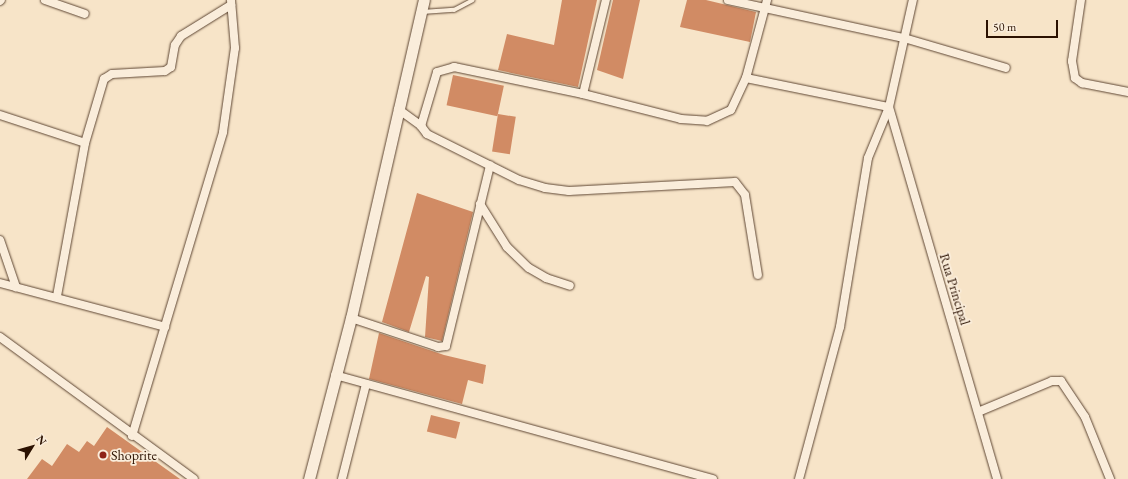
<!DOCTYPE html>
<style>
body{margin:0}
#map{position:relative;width:1128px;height:479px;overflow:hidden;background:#f7e4c8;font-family:"EB Garamond",serif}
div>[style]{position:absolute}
.building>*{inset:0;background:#d18b64;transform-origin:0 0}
.roads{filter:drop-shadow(0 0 1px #5e4633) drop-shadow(0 0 1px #5e4633)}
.lane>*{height:4px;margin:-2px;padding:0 2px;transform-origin:2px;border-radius:2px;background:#faeddb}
.street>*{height:8px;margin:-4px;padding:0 4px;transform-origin:4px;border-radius:4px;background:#faeddb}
.secondary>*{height:11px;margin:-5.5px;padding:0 5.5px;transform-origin:5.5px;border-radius:5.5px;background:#faeddb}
.dots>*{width:11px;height:11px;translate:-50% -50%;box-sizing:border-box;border:2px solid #faeddb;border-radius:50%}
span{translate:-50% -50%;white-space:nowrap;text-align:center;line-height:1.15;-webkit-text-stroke:3.5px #faeddb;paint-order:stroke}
.street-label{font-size:14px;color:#2b1101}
.poi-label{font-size:14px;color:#2b1101}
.left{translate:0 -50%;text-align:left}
.north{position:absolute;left:12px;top:427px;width:40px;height:40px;-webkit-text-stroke:3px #faeddb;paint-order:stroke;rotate:53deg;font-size:11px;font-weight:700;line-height:16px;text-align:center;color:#2b1101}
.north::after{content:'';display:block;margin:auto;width:14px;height:18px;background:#2b1101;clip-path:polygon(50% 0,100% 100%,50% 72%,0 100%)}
.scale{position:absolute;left:986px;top:20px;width:72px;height:18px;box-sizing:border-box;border:2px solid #2b1101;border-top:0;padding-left:5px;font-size:12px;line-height:14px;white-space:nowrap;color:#2b1101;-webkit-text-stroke:3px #faeddb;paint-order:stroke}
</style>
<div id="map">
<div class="building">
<div style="clip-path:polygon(562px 0,597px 0,578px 87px,498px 70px,507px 34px,554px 45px)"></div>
<div style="clip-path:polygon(613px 0,640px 0,623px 79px,597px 70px)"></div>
<div style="clip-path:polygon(687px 0,706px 0,756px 12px,750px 42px,680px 27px)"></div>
<div style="left:453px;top:75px;width:52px;height:31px;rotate:12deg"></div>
<div style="left:498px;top:114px;width:18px;height:38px;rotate:9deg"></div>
<div style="clip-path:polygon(417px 193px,473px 212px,442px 341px,425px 337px,429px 277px,426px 276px,409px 332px,382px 322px)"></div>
<div style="clip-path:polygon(379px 333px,444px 355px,486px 365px,483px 384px,468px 380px,462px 404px,369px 379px)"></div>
<div style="left:431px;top:415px;width:30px;height:17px;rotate:14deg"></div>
<div style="clip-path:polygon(107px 427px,180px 479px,27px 479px,42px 459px,52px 466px,67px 444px,79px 452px,87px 441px,94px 446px)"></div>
</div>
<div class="roads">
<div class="lane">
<div style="left:422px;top:12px;width:32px;rotate:-4deg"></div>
<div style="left:454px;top:10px;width:21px;rotate:-28deg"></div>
</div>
<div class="street">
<div style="left:45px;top:0;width:42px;rotate:19.3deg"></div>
<div style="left:728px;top:0;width:180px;rotate:12.2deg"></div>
<div style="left:904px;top:38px;width:106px;rotate:16.4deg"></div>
<div style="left:1081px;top:0;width:62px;rotate:98.4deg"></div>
<div style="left:1072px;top:61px;width:17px;rotate:80deg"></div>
<div style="left:1075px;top:78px;width:9px;rotate:36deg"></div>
<div style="left:1082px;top:83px;width:47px;rotate:11.1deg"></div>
<div style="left:0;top:1px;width:1px;rotate:-45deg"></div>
<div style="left:746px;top:78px;width:146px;rotate:11.5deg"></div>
<div style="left:889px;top:107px;width:387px;rotate:73.8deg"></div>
<div style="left:583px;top:94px;width:97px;rotate:-76.3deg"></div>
<div style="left:398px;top:109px;width:29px;rotate:36deg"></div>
<div style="left:421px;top:126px;width:56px;rotate:-73.5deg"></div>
<div style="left:437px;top:72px;width:18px;rotate:-16deg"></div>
<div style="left:454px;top:67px;width:132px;rotate:11.8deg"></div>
<div style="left:583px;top:94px;width:101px;rotate:14.3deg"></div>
<div style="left:681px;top:119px;width:26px;rotate:4deg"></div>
<div style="left:707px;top:121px;width:26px;rotate:-25deg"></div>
<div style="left:731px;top:110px;width:35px;rotate:-65deg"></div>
<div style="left:746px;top:78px;width:81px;rotate:-74.9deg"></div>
<div style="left:0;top:115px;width:89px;rotate:18.2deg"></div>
<div style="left:421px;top:126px;width:10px;rotate:53deg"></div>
<div style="left:427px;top:134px;width:103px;rotate:26.6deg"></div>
<div style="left:519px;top:180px;width:27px;rotate:17deg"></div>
<div style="left:545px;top:188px;width:24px;rotate:7deg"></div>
<div style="left:569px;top:191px;width:166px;rotate:-3.1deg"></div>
<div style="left:735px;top:182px;width:16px;rotate:52deg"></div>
<div style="left:745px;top:195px;width:81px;rotate:80.8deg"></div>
<div style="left:480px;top:204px;width:51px;rotate:57.9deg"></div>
<div style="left:507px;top:247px;width:30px;rotate:44deg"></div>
<div style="left:529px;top:268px;width:20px;rotate:30deg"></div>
<div style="left:546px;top:278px;width:25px;rotate:18deg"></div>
<div style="left:0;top:240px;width:50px;rotate:71.2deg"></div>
<div style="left:0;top:283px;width:171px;rotate:14.9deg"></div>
<div style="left:57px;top:296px;width:156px;rotate:-79.6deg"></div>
<div style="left:85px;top:143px;width:67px;rotate:-73.5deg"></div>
<div style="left:104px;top:79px;width:9px;rotate:-32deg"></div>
<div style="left:112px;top:74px;width:53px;rotate:-3.2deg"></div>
<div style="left:165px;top:71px;width:7px;rotate:-34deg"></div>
<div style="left:171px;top:67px;width:22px;rotate:-80deg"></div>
<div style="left:175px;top:45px;width:11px;rotate:-56deg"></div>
<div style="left:181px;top:36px;width:59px;rotate:-31.8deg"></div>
<div style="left:351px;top:318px;width:92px;rotate:18.4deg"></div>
<div style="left:438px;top:347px;width:8px;rotate:-7deg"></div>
<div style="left:446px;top:346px;width:186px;rotate:-76.3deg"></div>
<div style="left:0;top:337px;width:240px;rotate:36.2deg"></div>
<div style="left:335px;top:375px;width:392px;rotate:15.4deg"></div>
<div style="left:978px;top:412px;width:80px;rotate:-22.7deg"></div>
<div style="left:1052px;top:381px;width:9px"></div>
<div style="left:1061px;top:381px;width:43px;rotate:56.3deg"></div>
<div style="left:1085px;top:417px;width:67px;rotate:68deg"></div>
<div style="left:132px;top:436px;width:317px;rotate:-73.3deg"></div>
<div style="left:223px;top:132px;width:85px;rotate:-81.9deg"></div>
<div style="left:235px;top:48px;width:48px;rotate:-94.8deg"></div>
<div style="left:342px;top:479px;width:98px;rotate:-75.8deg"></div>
<div style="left:799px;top:479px;width:157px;rotate:-74.9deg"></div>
<div style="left:840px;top:327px;width:171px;rotate:-80.6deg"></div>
<div style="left:868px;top:158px;width:55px;rotate:-67.6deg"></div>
<div style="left:889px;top:107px;width:110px;rotate:-77.4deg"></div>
</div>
<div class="secondary">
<div style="left:309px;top:479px;width:166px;rotate:-75.4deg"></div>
<div style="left:351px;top:318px;width:326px;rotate:-77.1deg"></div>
</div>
</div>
<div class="dots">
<div style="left:103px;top:455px;background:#8f2418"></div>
</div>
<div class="street-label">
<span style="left:955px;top:289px;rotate:73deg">Rua Principal</span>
</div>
<div class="poi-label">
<span class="left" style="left:111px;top:455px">Shoprite</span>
</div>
<div class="north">N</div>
<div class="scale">50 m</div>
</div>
